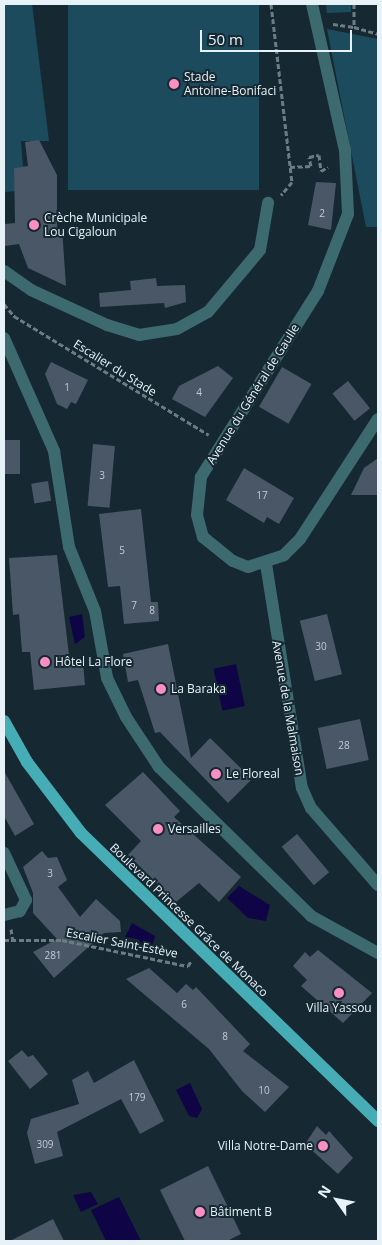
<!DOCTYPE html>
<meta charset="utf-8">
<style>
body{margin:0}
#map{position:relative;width:382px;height:1245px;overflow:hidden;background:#162932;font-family:"Open Sans",sans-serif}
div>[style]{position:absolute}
.green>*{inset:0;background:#1c4b5e;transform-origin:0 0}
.water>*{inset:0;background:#0f0546;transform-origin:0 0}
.building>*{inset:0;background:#4a5766;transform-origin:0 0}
.path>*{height:3px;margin-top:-1.5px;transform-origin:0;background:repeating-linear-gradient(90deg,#6d7c84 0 5px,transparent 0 7.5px)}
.minor>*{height:12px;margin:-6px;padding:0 6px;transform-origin:6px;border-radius:6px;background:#3d6a6e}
.major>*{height:12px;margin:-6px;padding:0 6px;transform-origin:6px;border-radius:6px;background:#46adb6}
.dots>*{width:14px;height:14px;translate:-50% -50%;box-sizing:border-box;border:2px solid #162932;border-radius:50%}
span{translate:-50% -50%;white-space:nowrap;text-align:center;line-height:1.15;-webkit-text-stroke:4px #162932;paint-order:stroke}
.number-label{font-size:10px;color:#c0cbd4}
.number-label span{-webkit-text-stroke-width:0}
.poi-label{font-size:12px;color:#e7f2f8}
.left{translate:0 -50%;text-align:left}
.right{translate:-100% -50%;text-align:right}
.street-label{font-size:12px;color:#e7f2f8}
.frame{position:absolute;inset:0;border:5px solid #e7f2f8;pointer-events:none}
.north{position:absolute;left:312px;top:1175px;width:50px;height:50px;-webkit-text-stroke:4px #162932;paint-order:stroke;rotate:303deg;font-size:14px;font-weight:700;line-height:20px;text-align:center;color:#e7f2f8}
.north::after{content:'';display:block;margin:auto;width:18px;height:22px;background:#e7f2f8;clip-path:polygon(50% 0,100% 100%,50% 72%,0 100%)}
.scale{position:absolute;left:200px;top:30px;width:152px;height:22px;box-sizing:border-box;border:2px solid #e7f2f8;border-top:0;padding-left:6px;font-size:15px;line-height:18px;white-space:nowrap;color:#e7f2f8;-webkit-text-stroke:4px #162932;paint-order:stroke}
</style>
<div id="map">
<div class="green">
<div style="clip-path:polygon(4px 4px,32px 4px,49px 141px,21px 141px,23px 167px,14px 168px,16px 191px,4px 192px)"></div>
<div style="left:68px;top:4px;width:191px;height:186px"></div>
<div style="clip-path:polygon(326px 4px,351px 4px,351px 12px,327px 13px)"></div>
<div style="clip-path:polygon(327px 29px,378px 39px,378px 227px,366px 227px)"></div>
</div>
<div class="water">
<div style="clip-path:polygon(82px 614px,85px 637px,75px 644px,69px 617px)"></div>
<div style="left:236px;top:664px;width:43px;height:23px;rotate:78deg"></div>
<div style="clip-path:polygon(239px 886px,270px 905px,266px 921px,248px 918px,227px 898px)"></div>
<div style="clip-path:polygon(132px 923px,155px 936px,150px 954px,138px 939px,125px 937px)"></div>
<div style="clip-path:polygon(190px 1083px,202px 1109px,197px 1118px,189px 1116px,176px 1090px)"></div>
<div style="clip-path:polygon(91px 1192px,98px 1204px,81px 1212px,73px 1195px)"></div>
<div style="clip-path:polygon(119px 1197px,141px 1241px,106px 1241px,91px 1210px)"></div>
</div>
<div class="building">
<div style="clip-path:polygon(39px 140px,57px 175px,57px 228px,62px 228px,66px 286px,28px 268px,19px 244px,5px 246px,5px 224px,15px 223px,14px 168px,28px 166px,25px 142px)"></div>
<div style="clip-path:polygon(316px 182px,336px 183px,331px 230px,308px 225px)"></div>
<div style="clip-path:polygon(156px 278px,157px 286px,185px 285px,186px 302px,165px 308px,164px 303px,100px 307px,99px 293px,131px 290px,130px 281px)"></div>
<div style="clip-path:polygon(51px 362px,88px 380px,76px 404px,71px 402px,67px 409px,57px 404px,45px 374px)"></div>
<div style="clip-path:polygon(218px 366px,233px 378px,205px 417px,172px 399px,179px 386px)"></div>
<div style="left:282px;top:367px;width:34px;height:46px;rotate:30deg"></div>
<div style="left:348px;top:381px;width:35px;height:20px;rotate:51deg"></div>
<div style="left:4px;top:440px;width:16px;height:34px"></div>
<div style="left:93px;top:444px;width:22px;height:62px;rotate:5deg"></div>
<div style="clip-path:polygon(378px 458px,378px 495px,351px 495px,364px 468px)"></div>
<div style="clip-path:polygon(244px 468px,294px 498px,279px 524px,267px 517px,264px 523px,226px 500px)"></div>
<div style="left:48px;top:481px;width:20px;height:17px;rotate:81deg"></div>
<div style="clip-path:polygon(141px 509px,151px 602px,158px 602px,159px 621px,124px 624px,120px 586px,108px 587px,99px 514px)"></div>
<div style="clip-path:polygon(57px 555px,70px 663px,83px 662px,85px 685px,34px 690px,30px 652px,22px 652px,19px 614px,13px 615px,9px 558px)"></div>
<div style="left:327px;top:614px;width:62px;height:28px;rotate:76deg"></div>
<div style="clip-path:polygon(168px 644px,191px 758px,210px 738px,252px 779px,228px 803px,160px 732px,155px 733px,138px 680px,128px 682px,123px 654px)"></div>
<div style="left:360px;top:719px;width:42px;height:43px;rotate:78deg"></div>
<div style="clip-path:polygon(4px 771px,34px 824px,15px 836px,4px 816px)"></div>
<div style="clip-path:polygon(143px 772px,180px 811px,174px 817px,241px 877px,219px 902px,199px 883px,176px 902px,128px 855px,141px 841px,105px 805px)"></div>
<div style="left:297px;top:834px;width:50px;height:20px;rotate:50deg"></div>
<div style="clip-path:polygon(42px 851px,48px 858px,57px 857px,67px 880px,58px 887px,80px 917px,96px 899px,120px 921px,121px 932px,104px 933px,54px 978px,33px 952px,57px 939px,33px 913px,33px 893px,23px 867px)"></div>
<div style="clip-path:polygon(318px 950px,372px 993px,343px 1023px,301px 986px,307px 980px,293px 966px,305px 952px,310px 957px)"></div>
<div style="clip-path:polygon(149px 968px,177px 993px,186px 984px,193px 990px,196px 987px,250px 1044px,243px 1051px,289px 1087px,265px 1112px,242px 1091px,209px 1049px,126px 979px)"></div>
<div style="clip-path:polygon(22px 1050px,28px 1057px,33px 1055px,48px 1074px,30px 1089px,8px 1061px)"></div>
<div style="clip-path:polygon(134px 1060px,164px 1121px,140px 1134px,121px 1099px,57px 1132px,63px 1156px,35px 1164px,27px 1133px,31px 1119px,79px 1104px,72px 1080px,88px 1071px,94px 1083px)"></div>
<div style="clip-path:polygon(317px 1126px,326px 1135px,329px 1131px,353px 1158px,338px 1174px,305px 1144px)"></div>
<div style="clip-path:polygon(208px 1166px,241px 1234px,227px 1241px,185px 1241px,160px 1190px)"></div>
<div style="clip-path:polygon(53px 1219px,64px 1241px,10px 1241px)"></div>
</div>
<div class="path">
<div style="left:271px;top:4px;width:179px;rotate:83.3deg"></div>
<div style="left:292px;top:182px;width:17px;rotate:130deg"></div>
<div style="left:354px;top:4px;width:23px;rotate:90deg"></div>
<div style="left:354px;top:27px;width:25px;rotate:16deg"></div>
<div style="left:333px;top:24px;width:21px;rotate:8deg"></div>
<div style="left:290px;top:167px;width:21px;rotate:-3deg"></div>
<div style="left:311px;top:166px;width:9px;rotate:-103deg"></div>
<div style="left:309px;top:157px;width:10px;rotate:-11deg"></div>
<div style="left:319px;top:155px;width:16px;rotate:83deg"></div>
<div style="left:321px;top:171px;width:8px;rotate:-30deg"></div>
<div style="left:4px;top:304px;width:16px;rotate:50deg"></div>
<div style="left:14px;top:316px;width:228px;rotate:31.4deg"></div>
<div style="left:11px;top:929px;width:12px;rotate:81deg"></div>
<div style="left:4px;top:940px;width:58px"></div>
<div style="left:62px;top:940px;width:129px;rotate:11.7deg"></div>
<div style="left:188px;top:966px;width:6px;rotate:-59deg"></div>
</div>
<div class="minor">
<div style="left:312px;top:4px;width:150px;rotate:77.3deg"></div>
<div style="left:345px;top:150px;width:64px;rotate:87.3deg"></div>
<div style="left:348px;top:214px;width:83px;rotate:111.3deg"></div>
<div style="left:318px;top:291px;width:220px;rotate:122.2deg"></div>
<div style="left:201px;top:477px;width:38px;rotate:96deg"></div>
<div style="left:197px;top:515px;width:23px;rotate:75deg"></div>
<div style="left:203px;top:537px;width:38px;rotate:39deg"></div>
<div style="left:233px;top:561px;width:16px;rotate:22deg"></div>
<div style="left:248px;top:567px;width:38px;rotate:-18deg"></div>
<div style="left:284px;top:555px;width:23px;rotate:-45deg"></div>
<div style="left:300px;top:539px;width:143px;rotate:-57deg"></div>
<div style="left:4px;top:271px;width:33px;rotate:35deg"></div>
<div style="left:31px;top:290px;width:84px;rotate:24.7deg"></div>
<div style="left:107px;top:325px;width:34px;rotate:17deg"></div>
<div style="left:139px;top:335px;width:38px;rotate:-9deg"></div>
<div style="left:177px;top:329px;width:35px;rotate:-29deg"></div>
<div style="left:208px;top:312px;width:81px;rotate:-50deg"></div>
<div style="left:260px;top:250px;width:48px;rotate:-80.3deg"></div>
<div style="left:4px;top:338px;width:124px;rotate:66.1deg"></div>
<div style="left:54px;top:451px;width:97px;rotate:81.1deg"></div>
<div style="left:69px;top:547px;width:69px;rotate:67.9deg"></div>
<div style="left:95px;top:611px;width:68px;rotate:79.8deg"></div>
<div style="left:107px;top:678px;width:43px;rotate:64deg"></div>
<div style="left:126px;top:717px;width:60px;rotate:56.6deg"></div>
<div style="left:159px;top:767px;width:213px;rotate:44.4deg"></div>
<div style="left:311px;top:916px;width:77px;rotate:28.9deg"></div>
<div style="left:266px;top:564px;width:227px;rotate:80.9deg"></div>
<div style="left:302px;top:788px;width:22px;rotate:66deg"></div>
<div style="left:311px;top:808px;width:102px;rotate:49deg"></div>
<div style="left:4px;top:853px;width:52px;rotate:64.9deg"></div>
<div style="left:26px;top:900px;width:13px;rotate:119deg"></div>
<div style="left:20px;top:911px;width:16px;rotate:166deg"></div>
</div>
<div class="major">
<div style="left:4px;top:721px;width:47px;rotate:60.7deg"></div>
<div style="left:27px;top:762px;width:89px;rotate:52.7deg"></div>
<div style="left:81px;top:833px;width:414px;rotate:44.1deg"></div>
</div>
<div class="dots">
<div style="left:174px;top:84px;background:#fb8fc3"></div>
<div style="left:34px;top:225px;background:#fb8fc3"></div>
<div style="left:45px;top:662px;background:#fb8fc3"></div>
<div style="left:161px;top:689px;background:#fb8fc3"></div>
<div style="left:216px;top:774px;background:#fb8fc3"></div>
<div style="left:158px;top:829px;background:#fb8fc3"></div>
<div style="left:339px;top:993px;background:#fb8fc3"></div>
<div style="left:323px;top:1146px;background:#fb8fc3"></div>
<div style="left:200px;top:1212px;background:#fb8fc3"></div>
</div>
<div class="number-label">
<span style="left:322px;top:214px">2</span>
<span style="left:67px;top:388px">1</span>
<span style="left:199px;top:393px">4</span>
<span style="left:102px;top:476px">3</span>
<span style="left:262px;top:496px">17</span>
<span style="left:122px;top:551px">5</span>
<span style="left:134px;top:606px">7</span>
<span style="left:152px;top:611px">8</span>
<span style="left:321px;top:647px">30</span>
<span style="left:344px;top:746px">28</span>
<span style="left:50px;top:874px">3</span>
<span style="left:53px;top:956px">281</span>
<span style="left:184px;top:1005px">6</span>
<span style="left:225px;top:1037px">8</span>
<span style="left:264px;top:1091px">10</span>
<span style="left:137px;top:1098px">179</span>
<span style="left:45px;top:1145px">309</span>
</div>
<div class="poi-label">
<span class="left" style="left:184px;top:84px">Stade<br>Antoine-Bonifaci</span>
<span class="left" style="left:44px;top:225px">Crèche Municipale<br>Lou Cigaloun</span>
<span class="left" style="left:55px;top:662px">Hôtel La Flore</span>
<span class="left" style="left:171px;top:689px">La Baraka</span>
<span class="left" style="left:226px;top:774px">Le Floreal</span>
<span class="left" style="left:168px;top:829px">Versailles</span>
<span style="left:339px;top:1008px">Villa Yassou</span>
<span class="right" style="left:313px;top:1146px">Villa Notre-Dame</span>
<span class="left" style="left:210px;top:1212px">Bâtiment B</span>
</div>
<div class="street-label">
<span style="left:115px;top:368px;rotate:32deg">Escalier du Stade</span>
<span style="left:253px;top:394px;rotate:-58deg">Avenue du Général de Gaulle</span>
<span style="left:288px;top:708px;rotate:80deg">Avenue de la Malmaison</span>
<span style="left:189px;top:920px;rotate:44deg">Boulevard Princesse Grâce de Monaco</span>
<span style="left:122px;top:943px;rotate:11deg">Escalier Saint-Estève</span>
</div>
<div class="frame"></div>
<div class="north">N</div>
<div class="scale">50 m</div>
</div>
